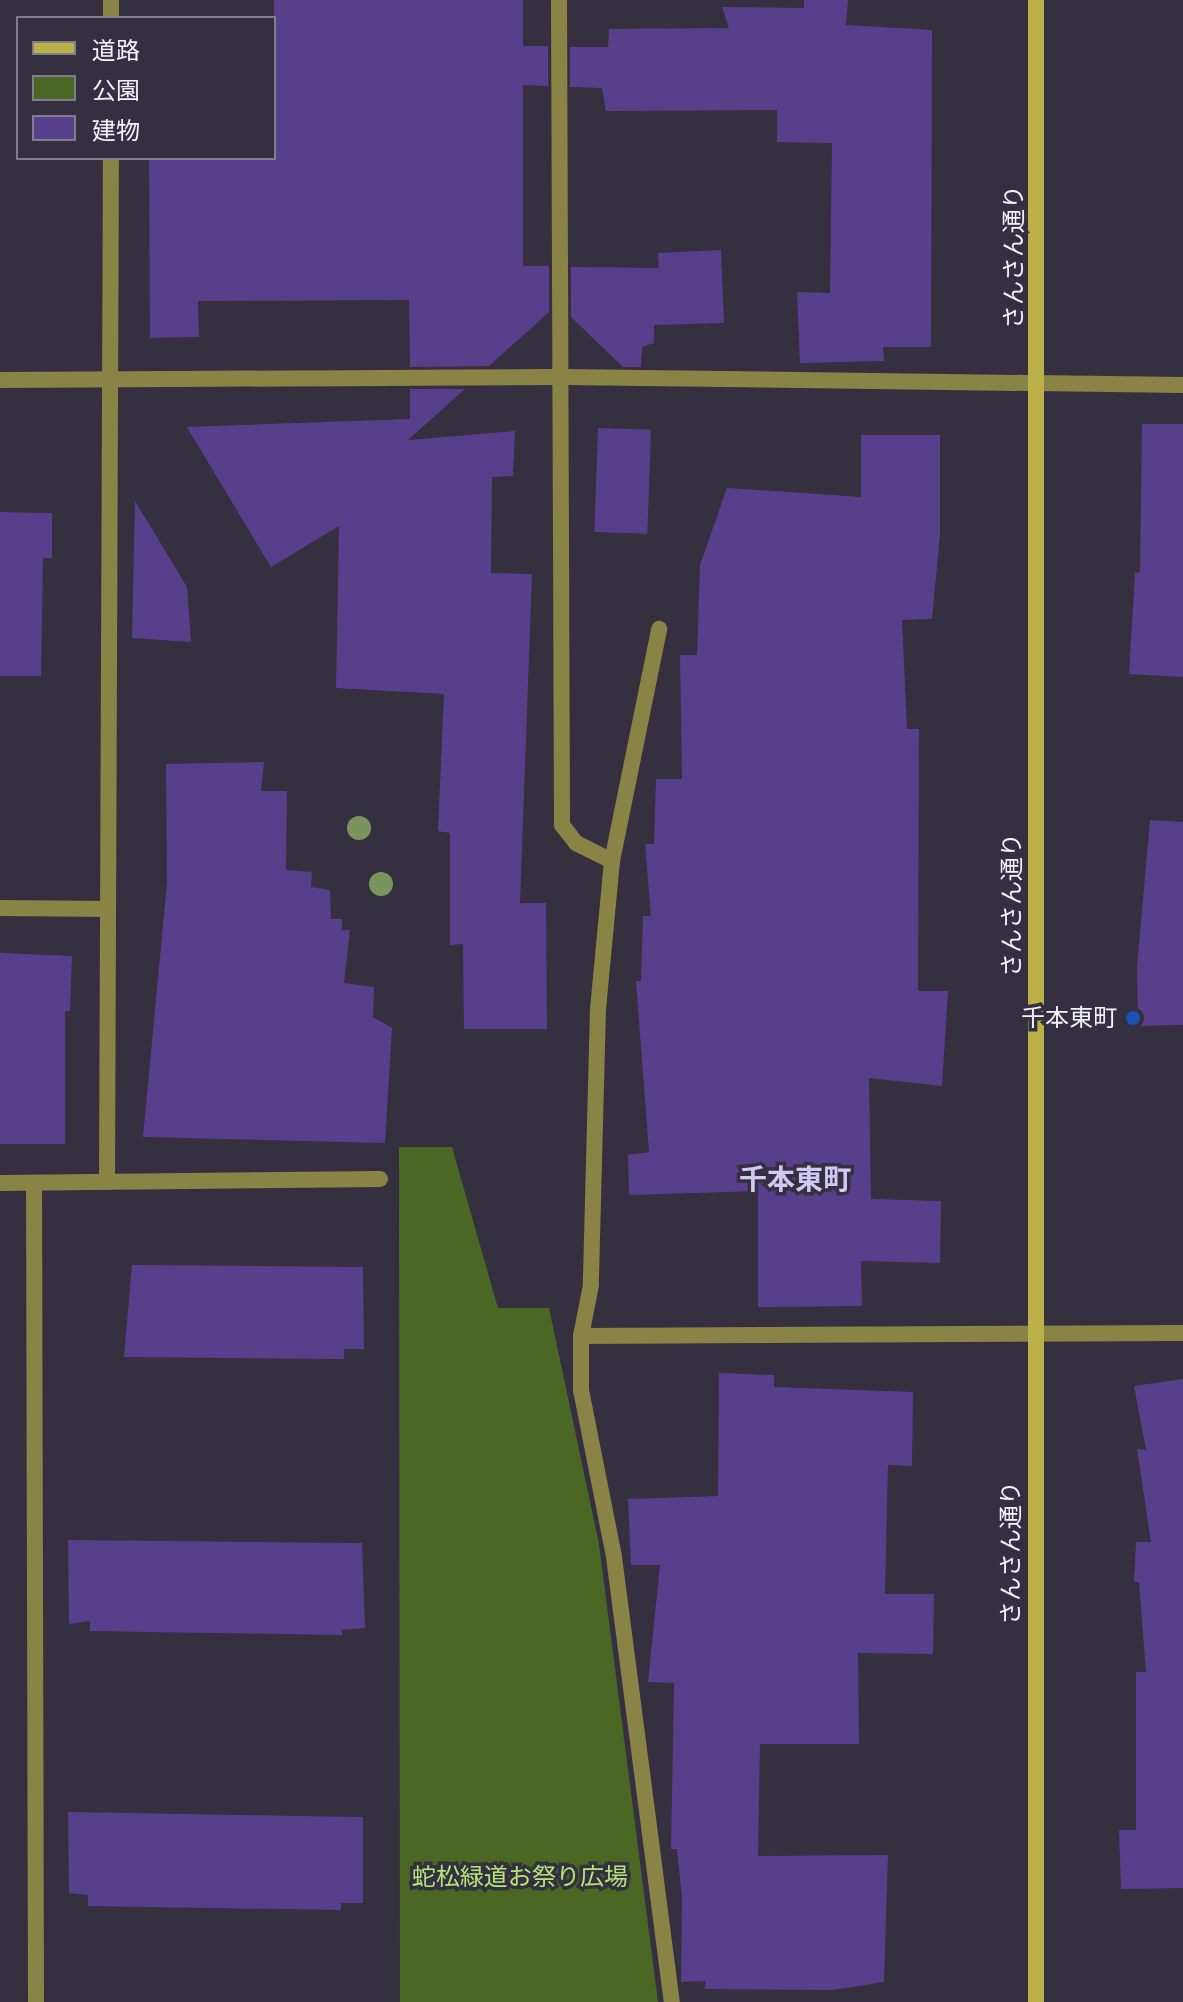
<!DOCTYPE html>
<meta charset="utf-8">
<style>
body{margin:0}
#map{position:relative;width:1183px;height:2002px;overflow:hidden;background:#34303f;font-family:"Archivo Narrow","Noto Sans JP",sans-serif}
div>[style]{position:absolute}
.green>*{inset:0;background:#4a6724}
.building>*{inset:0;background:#583f8b;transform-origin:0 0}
.service>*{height:16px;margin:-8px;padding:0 8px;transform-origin:8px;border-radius:8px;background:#8a8346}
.minor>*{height:16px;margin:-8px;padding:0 8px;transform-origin:8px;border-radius:8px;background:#8a8346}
.secondary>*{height:16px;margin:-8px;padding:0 8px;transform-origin:8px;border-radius:8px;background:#bcb049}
.trees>*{width:24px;height:24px;margin:-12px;border-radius:50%;background:#7a945d}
.dots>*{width:22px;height:22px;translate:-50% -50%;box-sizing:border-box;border:4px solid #34303f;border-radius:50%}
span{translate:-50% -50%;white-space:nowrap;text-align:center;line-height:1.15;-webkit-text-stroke:7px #34303f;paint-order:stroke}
.street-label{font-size:24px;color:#f4f2fc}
.poi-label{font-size:24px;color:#f4f2fc}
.right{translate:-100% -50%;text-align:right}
.park-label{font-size:24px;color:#b3e676}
.quarter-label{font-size:28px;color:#d0c9f5;font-weight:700}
.legend{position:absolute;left:16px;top:16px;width:260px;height:144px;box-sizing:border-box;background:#34303f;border:2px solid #817e8b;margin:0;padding:10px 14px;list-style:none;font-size:24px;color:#f4f2fc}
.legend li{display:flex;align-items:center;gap:16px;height:40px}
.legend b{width:40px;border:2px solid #817e8b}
</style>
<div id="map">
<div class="green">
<div style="clip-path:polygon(399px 1147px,452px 1147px,498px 1308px,549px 1308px,599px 1544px,658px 2002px,400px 2002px)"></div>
</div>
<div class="building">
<div style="clip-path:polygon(274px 0,523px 0,523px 46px,548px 46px,548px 86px,523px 85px,523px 266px,549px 266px,549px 312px,489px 366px,410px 367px,409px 300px,198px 301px,199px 337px,150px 338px,149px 158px,274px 158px)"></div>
<div style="clip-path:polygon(804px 0,848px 0,846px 25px,932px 30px,931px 347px,883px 347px,884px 361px,800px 363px,797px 292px,830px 293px,832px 143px,777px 142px,777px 110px,606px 111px,602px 88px,570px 87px,570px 47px,608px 47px,609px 29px,729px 28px,722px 7px,804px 8px)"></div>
<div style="clip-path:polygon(721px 250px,724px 323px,654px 325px,654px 343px,642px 347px,641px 367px,623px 367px,571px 317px,571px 267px,659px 268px,658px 253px)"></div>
<div style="clip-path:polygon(410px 389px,465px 389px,408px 440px,515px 431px,513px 476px,492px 477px,491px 573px,532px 574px,520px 903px,546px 903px,547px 1029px,464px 1029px,463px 944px,450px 945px,450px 833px,438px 831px,444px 694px,336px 688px,339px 526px,271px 567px,187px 427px,410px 419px)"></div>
<div style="clip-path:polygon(1142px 424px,1183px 424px,1183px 677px,1129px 674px,1135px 573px,1140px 572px)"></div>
<div style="left:598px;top:428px;width:53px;height:104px;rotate:2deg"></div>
<div style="clip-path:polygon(861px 435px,940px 435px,940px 534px,932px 619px,902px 620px,907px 729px,919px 729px,918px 991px,948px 991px,942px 1086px,869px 1078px,871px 1199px,941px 1201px,940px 1263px,861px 1261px,862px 1306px,758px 1307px,758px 1191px,629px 1195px,628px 1155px,649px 1152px,636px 981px,641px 981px,643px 916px,651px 916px,645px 844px,654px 844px,656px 779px,682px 779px,680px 655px,697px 655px,700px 565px,727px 488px,861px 497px)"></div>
<div style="clip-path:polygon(135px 501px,187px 587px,191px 642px,132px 638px)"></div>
<div style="clip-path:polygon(0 512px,52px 513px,52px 558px,43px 558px,41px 676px,0 676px)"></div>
<div style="clip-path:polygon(264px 762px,261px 791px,287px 791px,286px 870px,312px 872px,311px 887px,330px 890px,331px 919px,342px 919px,342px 930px,350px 930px,344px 983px,374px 987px,373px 1017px,392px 1028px,385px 1143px,143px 1137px,167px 883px,166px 764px)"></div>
<div style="clip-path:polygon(1150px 820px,1183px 822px,1183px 1025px,1138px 1026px,1137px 967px)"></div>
<div style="clip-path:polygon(0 953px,72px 956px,70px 1011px,65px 1011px,65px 1144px,0 1144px)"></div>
<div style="clip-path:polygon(132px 1265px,363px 1267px,364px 1349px,344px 1349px,344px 1359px,124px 1357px)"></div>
<div style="clip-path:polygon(719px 1373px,774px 1375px,774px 1387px,913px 1392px,912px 1466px,888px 1465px,885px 1594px,934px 1594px,933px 1654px,858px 1653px,859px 1744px,760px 1744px,758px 1856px,888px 1855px,884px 1982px,833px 1990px,704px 1989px,706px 1981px,681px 1982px,682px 1898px,677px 1849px,671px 1849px,674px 1683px,648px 1682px,660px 1565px,631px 1565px,628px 1499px,718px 1496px)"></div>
<div style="clip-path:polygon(1183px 1379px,1183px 1888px,1121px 1889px,1119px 1830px,1136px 1830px,1136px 1672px,1146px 1672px,1139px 1582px,1134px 1582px,1136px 1542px,1151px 1542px,1137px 1449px,1146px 1450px,1134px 1386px)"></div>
<div style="clip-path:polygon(68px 1540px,362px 1543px,365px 1628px,342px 1630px,342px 1635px,90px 1631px,90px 1621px,69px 1624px)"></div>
<div style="clip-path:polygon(68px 1812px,363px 1817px,363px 1903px,341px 1903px,341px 1910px,88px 1906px,88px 1895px,69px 1893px)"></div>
</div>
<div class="service">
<div style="left:612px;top:861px;width:237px;rotate:-78.5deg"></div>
<div style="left:34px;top:1183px;width:819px;rotate:89.86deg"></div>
<div style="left:581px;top:1336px;width:54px;rotate:90deg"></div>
<div style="left:581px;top:1390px;width:170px;rotate:78.8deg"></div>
<div style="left:614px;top:1557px;width:449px;rotate:82.6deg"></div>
</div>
<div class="minor">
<div style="left:559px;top:0;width:825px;rotate:89.79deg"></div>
<div style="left:562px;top:825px;width:23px;rotate:52deg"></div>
<div style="left:576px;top:843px;width:40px;rotate:26.6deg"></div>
<div style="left:612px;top:861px;width:149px;rotate:95.4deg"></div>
<div style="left:598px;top:1009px;width:276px;rotate:91.5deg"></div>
<div style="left:591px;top:1285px;width:52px;rotate:101.1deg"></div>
<div style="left:581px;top:1336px;width:602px;rotate:-0.29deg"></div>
<div style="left:111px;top:18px;width:18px;rotate:-90deg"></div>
<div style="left:0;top:380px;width:563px;rotate:-0.31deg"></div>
<div style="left:563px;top:377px;width:620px;rotate:0.74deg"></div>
<div style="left:0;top:908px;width:108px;rotate:0.5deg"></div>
<div style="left:107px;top:1182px;width:1024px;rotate:-89.78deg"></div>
<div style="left:0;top:1183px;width:380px;rotate:-0.6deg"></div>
</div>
<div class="secondary">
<div style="left:1036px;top:2002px;width:2002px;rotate:-90deg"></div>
</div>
<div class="trees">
<div style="left:359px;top:828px"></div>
<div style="left:381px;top:884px"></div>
</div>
<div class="dots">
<div style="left:1133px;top:1018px;background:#1a4fb4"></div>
</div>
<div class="street-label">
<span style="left:1014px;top:257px;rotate:-90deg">さんさん通り</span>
<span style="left:1012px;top:905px;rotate:-90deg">さんさん通り</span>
<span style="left:1011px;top:1553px;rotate:-90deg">さんさん通り</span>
</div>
<div class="poi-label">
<span class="right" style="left:1117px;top:1018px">千本東町</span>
</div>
<div class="park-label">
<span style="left:520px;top:1877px">蛇松緑道お祭り広場</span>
</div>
<div class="quarter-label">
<span style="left:795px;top:1179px">千本東町</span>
</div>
<ul class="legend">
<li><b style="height:10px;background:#bcb049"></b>道路</li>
<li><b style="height:22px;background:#4a6724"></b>公園</li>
<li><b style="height:22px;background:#583f8b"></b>建物</li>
</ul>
</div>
